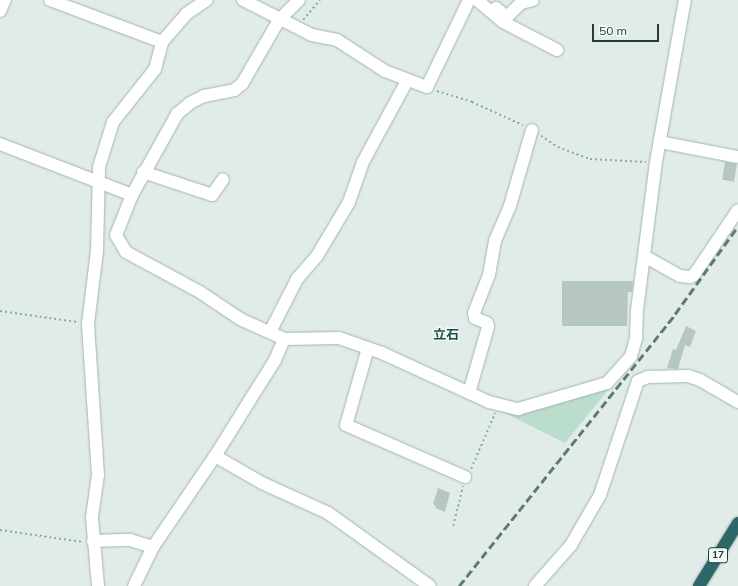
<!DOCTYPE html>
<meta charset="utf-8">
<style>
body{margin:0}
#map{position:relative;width:738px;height:586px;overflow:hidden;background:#e1ece9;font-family:Mulish,"Noto Sans JP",sans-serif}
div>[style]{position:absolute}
.green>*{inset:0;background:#baddcc}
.building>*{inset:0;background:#b6c6c3;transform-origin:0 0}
.path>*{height:1.5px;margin-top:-0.75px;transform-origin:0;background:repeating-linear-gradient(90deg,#81afac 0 2px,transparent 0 5px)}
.roads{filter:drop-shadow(0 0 1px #a4b4b1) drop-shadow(0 0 1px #a4b4b1)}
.minor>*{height:12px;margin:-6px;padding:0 6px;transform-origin:6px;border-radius:6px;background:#fff}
.highway>*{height:12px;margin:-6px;padding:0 6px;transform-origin:6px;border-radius:6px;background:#2d6768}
.rail>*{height:2.5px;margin-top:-1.25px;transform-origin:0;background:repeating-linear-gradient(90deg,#5c7877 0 8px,transparent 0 12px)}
span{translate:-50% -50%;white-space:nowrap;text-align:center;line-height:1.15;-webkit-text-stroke:3px #f1f8f6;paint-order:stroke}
.shield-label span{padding:1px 3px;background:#f1f8f6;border:1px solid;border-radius:3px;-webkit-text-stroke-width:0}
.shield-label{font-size:10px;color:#213c3b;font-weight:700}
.quarter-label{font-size:13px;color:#1d4e4e;font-weight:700}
.scale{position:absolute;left:592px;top:24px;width:67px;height:18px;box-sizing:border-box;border:2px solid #213c3b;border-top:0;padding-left:5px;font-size:12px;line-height:14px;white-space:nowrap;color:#213c3b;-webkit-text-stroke:3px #f1f8f6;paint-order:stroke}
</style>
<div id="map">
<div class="green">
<div style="clip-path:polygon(612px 385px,565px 443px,499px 410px)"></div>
</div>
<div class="building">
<div style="left:725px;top:162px;width:12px;height:18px;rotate:9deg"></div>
<div style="clip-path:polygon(562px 281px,633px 281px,632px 292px,628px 292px,627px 326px,562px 326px)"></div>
<div style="clip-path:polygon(686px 326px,696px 331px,690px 347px,685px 345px,678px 369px,667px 368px,673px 349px,676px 350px)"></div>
<div style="clip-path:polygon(438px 488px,450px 493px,445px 512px,435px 508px,436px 506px,433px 504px)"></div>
</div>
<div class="path">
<div style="left:303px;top:20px;width:26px;rotate:-50deg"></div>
<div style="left:437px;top:91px;width:37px;rotate:17deg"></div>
<div style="left:472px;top:102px;width:56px;rotate:24.3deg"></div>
<div style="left:541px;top:136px;width:20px;rotate:33deg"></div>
<div style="left:558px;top:147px;width:34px;rotate:21deg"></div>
<div style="left:590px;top:159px;width:56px;rotate:3.1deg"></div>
<div style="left:0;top:311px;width:78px;rotate:8.1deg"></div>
<div style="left:471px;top:469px;width:61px;rotate:-66.8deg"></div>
<div style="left:453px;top:526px;width:41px;rotate:-76deg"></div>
<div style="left:0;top:530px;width:84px;rotate:8.2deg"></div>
</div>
<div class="roads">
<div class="minor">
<div style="left:50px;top:0;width:120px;rotate:20.6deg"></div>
<div style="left:243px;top:0;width:77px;rotate:26.9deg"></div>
<div style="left:312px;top:35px;width:25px;rotate:11deg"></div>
<div style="left:337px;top:40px;width:57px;rotate:32.9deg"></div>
<div style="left:385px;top:71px;width:45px;rotate:20.9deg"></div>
<div style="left:427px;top:87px;width:97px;rotate:-64.2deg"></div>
<div style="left:477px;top:0;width:34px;rotate:40deg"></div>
<div style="left:503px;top:22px;width:61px;rotate:27.4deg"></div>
<div style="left:496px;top:8px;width:14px;rotate:39deg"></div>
<div style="left:507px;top:17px;width:20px;rotate:-45deg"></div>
<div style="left:521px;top:3px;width:12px;rotate:-14deg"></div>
<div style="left:0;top:11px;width:12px;rotate:-66deg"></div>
<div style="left:660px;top:142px;width:79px;rotate:10.9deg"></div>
<div style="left:0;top:144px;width:142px;rotate:21.1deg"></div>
<div style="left:132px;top:195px;width:43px;rotate:111.8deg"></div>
<div style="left:116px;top:235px;width:20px;rotate:60deg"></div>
<div style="left:126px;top:252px;width:84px;rotate:28.4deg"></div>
<div style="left:200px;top:292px;width:48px;rotate:34deg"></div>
<div style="left:240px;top:319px;width:48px;rotate:24.4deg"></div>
<div style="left:284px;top:339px;width:23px;rotate:113deg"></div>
<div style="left:275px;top:360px;width:113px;rotate:122deg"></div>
<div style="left:215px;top:456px;width:110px;rotate:124.3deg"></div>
<div style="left:153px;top:547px;width:43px;rotate:116deg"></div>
<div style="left:143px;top:172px;width:73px;rotate:18.4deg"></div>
<div style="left:212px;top:195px;width:19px;rotate:-55deg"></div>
<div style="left:132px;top:195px;width:93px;rotate:-60.9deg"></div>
<div style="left:177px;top:114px;width:17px;rotate:-40deg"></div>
<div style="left:190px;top:103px;width:16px;rotate:-27deg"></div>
<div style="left:204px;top:96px;width:31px;rotate:-11deg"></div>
<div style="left:234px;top:90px;width:10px;rotate:-37deg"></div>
<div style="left:242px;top:84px;width:74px;rotate:-60deg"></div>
<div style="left:279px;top:20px;width:28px;rotate:-45deg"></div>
<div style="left:644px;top:256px;width:41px;rotate:29.1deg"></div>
<div style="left:680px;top:276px;width:10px;rotate:6deg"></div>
<div style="left:690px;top:277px;width:4px;rotate:-27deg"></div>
<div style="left:694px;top:275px;width:78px;rotate:-55.9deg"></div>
<div style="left:270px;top:332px;width:59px;rotate:-63deg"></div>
<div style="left:297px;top:279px;width:30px;rotate:-49deg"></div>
<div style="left:317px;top:256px;width:63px;rotate:-59.3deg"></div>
<div style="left:349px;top:202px;width:42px;rotate:-70.7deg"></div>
<div style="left:363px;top:162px;width:92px;rotate:-61.5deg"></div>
<div style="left:284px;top:339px;width:55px;rotate:-1deg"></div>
<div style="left:339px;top:338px;width:46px;rotate:19.2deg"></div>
<div style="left:382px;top:353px;width:118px;rotate:24.6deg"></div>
<div style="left:489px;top:402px;width:30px;rotate:14deg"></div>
<div style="left:518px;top:409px;width:93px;rotate:-16.3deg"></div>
<div style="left:607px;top:383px;width:36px;rotate:-48deg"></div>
<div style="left:631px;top:356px;width:19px;rotate:-74deg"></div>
<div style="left:636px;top:338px;width:28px;rotate:-88deg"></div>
<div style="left:637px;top:310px;width:149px;rotate:-82.7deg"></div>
<div style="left:656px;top:162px;width:165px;rotate:-79.9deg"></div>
<div style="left:368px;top:348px;width:80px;rotate:105.9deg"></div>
<div style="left:346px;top:425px;width:130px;rotate:23.6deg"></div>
<div style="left:638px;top:381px;width:11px;rotate:-22deg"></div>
<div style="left:648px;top:377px;width:40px;rotate:-1.4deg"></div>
<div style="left:688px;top:376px;width:13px;rotate:18deg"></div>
<div style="left:700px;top:380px;width:44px;rotate:30.1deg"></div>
<div style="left:469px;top:393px;width:69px;rotate:-73.9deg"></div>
<div style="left:488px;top:327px;width:4px;rotate:-104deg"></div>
<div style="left:487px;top:323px;width:13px;rotate:-157deg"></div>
<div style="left:475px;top:318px;width:5px;rotate:-101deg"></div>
<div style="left:474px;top:313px;width:41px;rotate:-68.5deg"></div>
<div style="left:489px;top:275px;width:35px;rotate:-80deg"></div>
<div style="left:495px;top:241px;width:38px;rotate:-67deg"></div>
<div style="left:510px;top:206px;width:79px;rotate:-73.9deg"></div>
<div style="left:215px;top:456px;width:54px;rotate:29.9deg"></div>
<div style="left:262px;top:483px;width:72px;rotate:24.4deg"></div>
<div style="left:328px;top:513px;width:125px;rotate:35.6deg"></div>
<div style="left:93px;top:541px;width:37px;rotate:-2deg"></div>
<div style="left:130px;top:540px;width:24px;rotate:17deg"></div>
<div style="left:98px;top:586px;width:69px;rotate:-95deg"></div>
<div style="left:92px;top:517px;width:42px;rotate:-81.9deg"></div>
<div style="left:98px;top:475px;width:151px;rotate:-93.8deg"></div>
<div style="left:88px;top:324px;width:74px;rotate:-83deg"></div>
<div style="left:97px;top:251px;width:84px;rotate:-88.6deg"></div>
<div style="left:99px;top:167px;width:47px;rotate:-72.7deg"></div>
<div style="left:113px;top:122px;width:68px;rotate:-51.6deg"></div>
<div style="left:155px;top:69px;width:28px;rotate:-75deg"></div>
<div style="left:162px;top:42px;width:37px;rotate:-49deg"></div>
<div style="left:186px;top:14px;width:25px;rotate:-34deg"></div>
<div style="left:535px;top:586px;width:55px;rotate:-48.7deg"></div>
<div style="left:571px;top:545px;width:58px;rotate:-59.9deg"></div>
<div style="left:600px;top:495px;width:120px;rotate:-71.6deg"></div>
</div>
<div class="highway">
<div style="left:699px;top:586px;width:74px;rotate:-58.2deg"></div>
</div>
</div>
<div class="rail">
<div style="left:459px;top:586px;width:347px;rotate:-51.5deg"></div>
<div style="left:675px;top:314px;width:108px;rotate:-54.4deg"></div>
</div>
<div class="shield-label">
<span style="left:718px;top:555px">17</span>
</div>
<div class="quarter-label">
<span style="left:446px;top:334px">立石</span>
</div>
<div class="scale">50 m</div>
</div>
